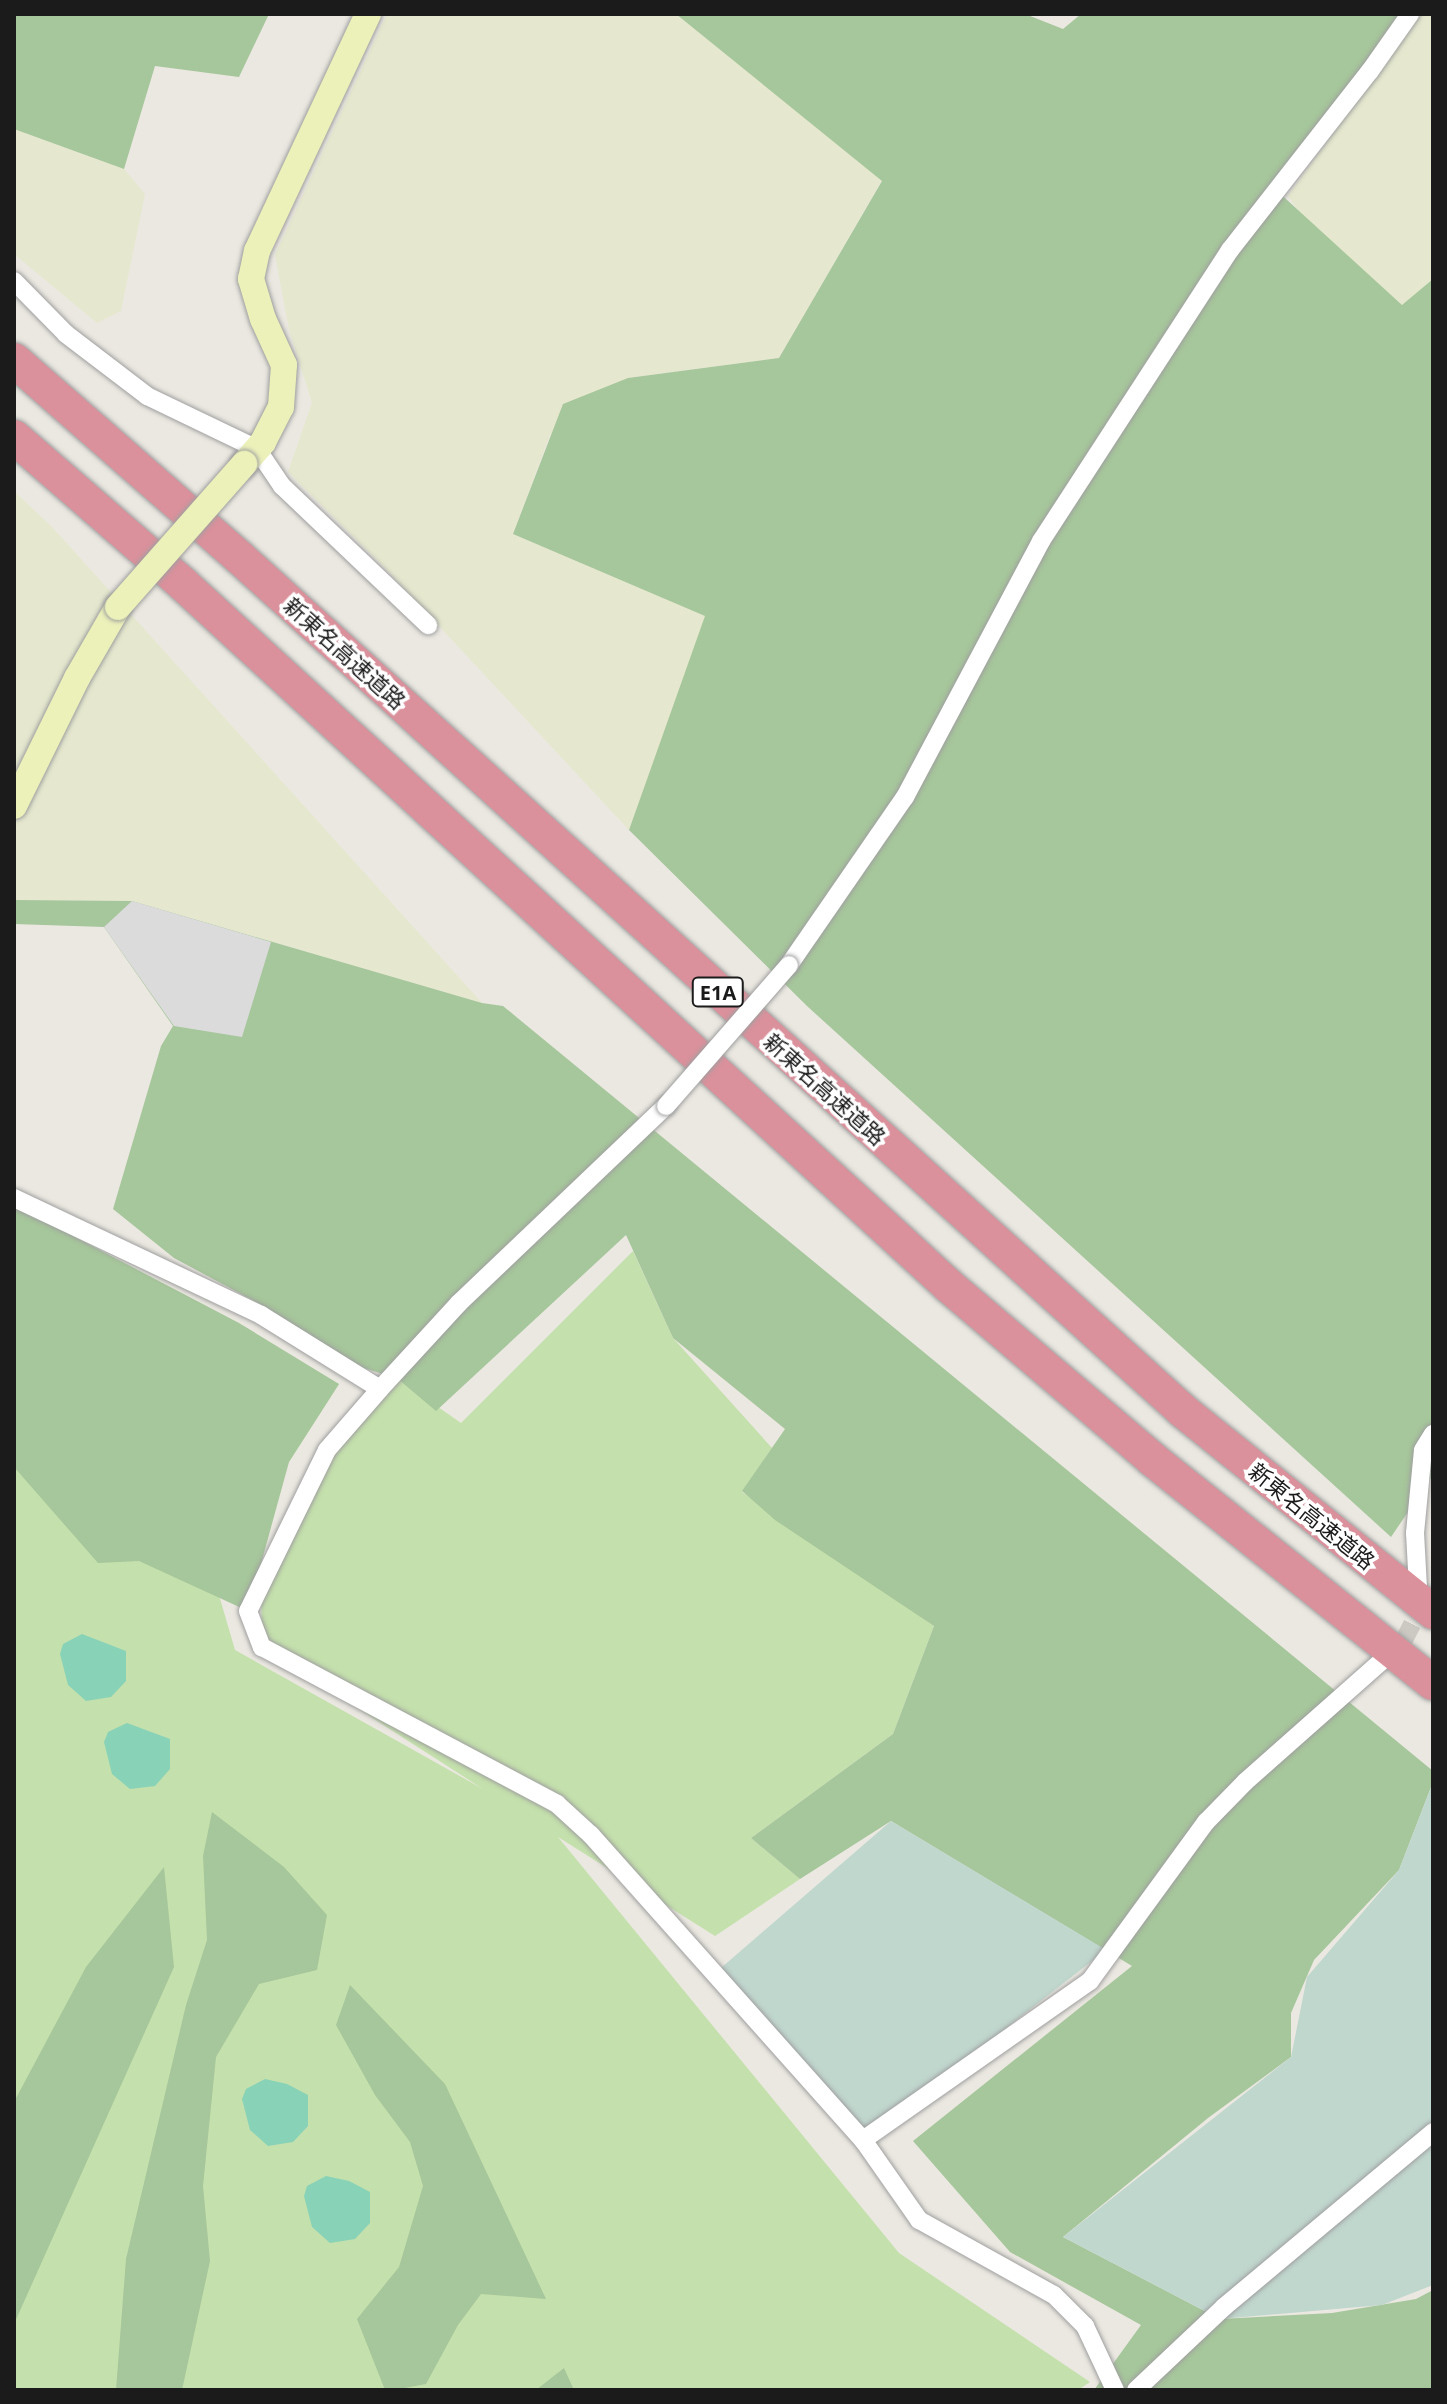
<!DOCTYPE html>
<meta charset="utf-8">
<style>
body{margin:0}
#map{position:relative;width:1447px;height:2404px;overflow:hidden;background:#ebe8e1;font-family:"Noto Sans","Noto Sans JP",sans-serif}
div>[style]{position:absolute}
.farmland>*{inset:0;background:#e5e8ce}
.grass>*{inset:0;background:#c4e0ac}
.forest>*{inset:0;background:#a6c69b}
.wetland>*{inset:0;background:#c0d7ce}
.pitch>*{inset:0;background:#88d2b8}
.parking>*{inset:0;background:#dbdbdb}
.street-tunnel>*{height:18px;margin-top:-9px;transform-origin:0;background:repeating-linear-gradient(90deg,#ccc9c3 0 18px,transparent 0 27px)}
.roads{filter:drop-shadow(0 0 2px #9f9f9f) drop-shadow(0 0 2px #9f9f9f)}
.street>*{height:18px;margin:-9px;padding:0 9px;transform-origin:9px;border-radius:9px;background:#fff}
.secondary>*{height:26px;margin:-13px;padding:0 13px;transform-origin:13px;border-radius:13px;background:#ecf1ba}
.highway>*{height:34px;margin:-17px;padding:0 17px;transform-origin:17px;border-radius:17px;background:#da919c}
.bridges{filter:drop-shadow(0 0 2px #9f9f9f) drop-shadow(0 0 2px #9f9f9f)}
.street-bridge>*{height:18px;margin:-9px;padding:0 9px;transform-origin:9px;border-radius:9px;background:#fff}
.secondary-bridge>*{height:26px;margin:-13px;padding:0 13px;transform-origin:13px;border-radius:13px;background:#ecf1ba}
span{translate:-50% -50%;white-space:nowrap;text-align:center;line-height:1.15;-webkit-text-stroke:7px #fff;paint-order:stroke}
.shield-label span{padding:2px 6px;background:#fff;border:2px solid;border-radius:6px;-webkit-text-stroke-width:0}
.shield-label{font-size:20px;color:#1b1b1b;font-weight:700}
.street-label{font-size:22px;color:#1b1b1b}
.frame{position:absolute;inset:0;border:16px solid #1b1b1b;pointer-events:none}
</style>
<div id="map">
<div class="farmland">
<div style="clip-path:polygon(387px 14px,676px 14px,882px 180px,779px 358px,628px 378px,550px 435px,513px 534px,706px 616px,629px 830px,384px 567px,288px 472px,312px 403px,289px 329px,275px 255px)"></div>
<div style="clip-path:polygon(1420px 14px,1433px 14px,1433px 279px,1402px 305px,1302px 216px,1288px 196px)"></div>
<div style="clip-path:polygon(14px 129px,124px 169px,145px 194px,121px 311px,97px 323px,14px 254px)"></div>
<div style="clip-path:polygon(14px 491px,53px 528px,482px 1003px,132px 901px,14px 900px)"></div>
</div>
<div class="grass">
<div style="clip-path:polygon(14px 1221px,339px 1384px,214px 1578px,235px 1650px,483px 1789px,262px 1647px,261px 1584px,327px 1450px,398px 1379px,461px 1423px,633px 1251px,673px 1338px,772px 1448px,742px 1492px,934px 1626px,893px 1734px,751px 1838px,800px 1879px,715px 1936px,558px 1837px,899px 2253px,1090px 2382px,1078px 2390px,14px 2390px)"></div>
</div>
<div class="forest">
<div style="clip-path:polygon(14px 14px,269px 14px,239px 77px,155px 66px,124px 169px,14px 129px)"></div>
<div style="clip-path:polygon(676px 14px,1025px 14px,1063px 29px,1081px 14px,1400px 14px,1275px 189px,1402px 305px,1433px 279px,1433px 1475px,1391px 1537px,807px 1006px,629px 830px,705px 616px,513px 534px,563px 404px,628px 378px,779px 358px,882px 181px)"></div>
<div style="clip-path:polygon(14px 900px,132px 901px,482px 1003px,503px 1006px,1433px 1771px,1433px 1782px,1399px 1870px,1314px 1960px,1291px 2013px,1291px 2057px,1208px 2118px,1063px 2237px,1220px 2319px,1332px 2313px,1416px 2299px,1433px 2290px,1433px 2390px,1094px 2390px,1141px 2325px,1010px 2252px,913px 2141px,1132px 1966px,891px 1821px,800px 1879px,751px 1838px,893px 1734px,934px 1626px,775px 1520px,742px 1491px,785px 1429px,673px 1338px,626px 1235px,436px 1411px,398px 1379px,361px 1367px,254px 1301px,174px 1258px,113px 1209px,161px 1046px,173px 1026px,104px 927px,14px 924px)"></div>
<div style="clip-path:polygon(14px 1205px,239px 1323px,339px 1384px,289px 1462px,248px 1611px,139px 1561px,98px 1563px,14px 1467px)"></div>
<div style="clip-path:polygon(212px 1812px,284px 1867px,327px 1915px,317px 1970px,259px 1984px,216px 2057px,203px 2186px,210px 2261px,182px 2390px,116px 2390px,126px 2259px,186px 2005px,207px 1940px,203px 1856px)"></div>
<div style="clip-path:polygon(164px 1867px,174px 1967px,14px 2324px,14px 2102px,86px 1967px)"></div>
<div style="clip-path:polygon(350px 1985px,445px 2084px,546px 2299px,481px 2294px,458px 2325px,426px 2384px,394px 2390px,385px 2390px,357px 2319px,399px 2267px,423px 2186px,410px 2142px,375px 2095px,336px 2025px)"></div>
<div style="clip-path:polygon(564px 2368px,574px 2390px,536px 2390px)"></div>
</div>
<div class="wetland">
<div style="clip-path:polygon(1433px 1782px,1433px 2285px,1382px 2305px,1220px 2319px,1063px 2237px,1291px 2057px,1307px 1977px,1399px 1870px)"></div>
<div style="clip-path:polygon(891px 1821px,1106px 1950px,863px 2140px,714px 1974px)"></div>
</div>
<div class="pitch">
<div style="clip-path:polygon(82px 1634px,126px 1651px,126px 1681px,111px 1697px,86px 1701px,68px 1685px,60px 1654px,63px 1644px)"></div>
<div style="clip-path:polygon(127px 1723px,170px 1739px,170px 1769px,155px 1786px,130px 1789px,112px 1774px,104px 1742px,108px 1732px)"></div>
<div style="clip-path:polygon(265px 2079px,287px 2084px,308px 2095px,308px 2126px,293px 2142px,268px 2146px,250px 2130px,242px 2099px,246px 2089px)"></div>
<div style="clip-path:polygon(326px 2176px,349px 2181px,370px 2192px,370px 2223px,355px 2239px,330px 2243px,312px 2227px,304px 2196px,307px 2186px)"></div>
</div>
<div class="parking">
<div style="clip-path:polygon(132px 901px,271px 942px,242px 1037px,174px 1026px,104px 927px)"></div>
</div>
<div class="street-tunnel">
<div style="left:1388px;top:1655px;width:22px;rotate:-43deg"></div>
<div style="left:1404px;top:1640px;width:28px;rotate:-63deg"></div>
<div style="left:1417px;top:1615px;width:20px;rotate:-87deg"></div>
</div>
<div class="roads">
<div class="street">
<div style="left:14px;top:281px;width:74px;rotate:45.5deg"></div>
<div style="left:66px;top:334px;width:102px;rotate:37.4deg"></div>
<div style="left:147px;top:396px;width:122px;rotate:25.7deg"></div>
<div style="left:257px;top:449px;width:45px;rotate:56deg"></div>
<div style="left:282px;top:486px;width:202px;rotate:43.6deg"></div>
<div style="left:789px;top:965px;width:204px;rotate:-55.4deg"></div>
<div style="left:905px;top:797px;width:290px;rotate:-62deg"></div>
<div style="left:1041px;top:541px;width:347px;rotate:-57deg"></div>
<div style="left:1230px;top:250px;width:227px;rotate:-52deg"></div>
<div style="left:1370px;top:71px;width:70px;rotate:-54.9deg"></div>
<div style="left:14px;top:1198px;width:273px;rotate:25.3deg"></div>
<div style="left:261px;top:1315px;width:140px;rotate:31.9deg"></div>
<div style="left:380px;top:1389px;width:117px;rotate:-47.4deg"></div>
<div style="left:459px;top:1303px;width:286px;rotate:-43.6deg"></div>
<div style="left:380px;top:1389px;width:81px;rotate:131deg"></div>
<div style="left:327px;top:1450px;width:179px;rotate:116.1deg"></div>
<div style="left:248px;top:1611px;width:39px;rotate:69deg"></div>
<div style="left:262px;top:1647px;width:334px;rotate:28deg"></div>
<div style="left:557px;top:1804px;width:46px;rotate:42.4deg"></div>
<div style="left:591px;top:1835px;width:409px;rotate:48.3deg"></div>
<div style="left:863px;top:2140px;width:98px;rotate:55deg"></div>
<div style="left:919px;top:2220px;width:154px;rotate:29.1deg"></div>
<div style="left:1054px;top:2295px;width:44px;rotate:45deg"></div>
<div style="left:1085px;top:2326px;width:71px;rotate:64.9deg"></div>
<div style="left:1418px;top:1588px;width:55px;rotate:-93.1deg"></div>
<div style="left:1415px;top:1533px;width:83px;rotate:-84.5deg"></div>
<div style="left:1423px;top:1450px;width:19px;rotate:-58deg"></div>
<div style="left:863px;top:2140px;width:277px;rotate:-35deg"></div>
<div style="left:1090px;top:1981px;width:197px;rotate:-53.9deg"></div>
<div style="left:1206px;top:1822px;width:56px;rotate:-45.7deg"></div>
<div style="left:1245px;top:1782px;width:184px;rotate:-41.5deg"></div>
<div style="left:1136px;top:2390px;width:121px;rotate:-43.3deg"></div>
<div style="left:1224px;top:2307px;width:273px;rotate:-39.9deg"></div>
</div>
<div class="secondary">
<div style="left:244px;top:464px;width:29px;rotate:-49deg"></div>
<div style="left:263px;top:442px;width:39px;rotate:-63deg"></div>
<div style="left:281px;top:407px;width:42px;rotate:-85.9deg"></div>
<div style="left:284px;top:365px;width:51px;rotate:-114.5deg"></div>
<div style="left:263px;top:319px;width:42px;rotate:-106.7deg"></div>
<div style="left:251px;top:279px;width:29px;rotate:-78deg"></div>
<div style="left:257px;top:251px;width:262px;rotate:-64.9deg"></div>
<div style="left:14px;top:806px;width:143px;rotate:-63.8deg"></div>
<div style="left:77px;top:678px;width:82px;rotate:-60deg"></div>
</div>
<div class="highway">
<div style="left:14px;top:360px;width:299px;rotate:41.2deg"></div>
<div style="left:239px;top:557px;width:1273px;rotate:42.13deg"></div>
<div style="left:1183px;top:1411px;width:321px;rotate:38.8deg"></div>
<div style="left:14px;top:437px;width:225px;rotate:41deg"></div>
<div style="left:184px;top:585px;width:1038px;rotate:42.5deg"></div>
<div style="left:949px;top:1286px;width:267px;rotate:40.4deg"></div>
<div style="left:1152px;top:1459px;width:359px;rotate:38.6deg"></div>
</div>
</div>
<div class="bridges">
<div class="street-bridge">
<div style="left:666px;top:1106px;width:187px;rotate:-48.9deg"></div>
</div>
<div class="secondary-bridge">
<div style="left:118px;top:607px;width:191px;rotate:-48.6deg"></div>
</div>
</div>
<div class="shield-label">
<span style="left:718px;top:992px">E1A</span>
</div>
<div class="street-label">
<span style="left:345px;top:653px;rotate:42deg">新東名高速道路</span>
<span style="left:825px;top:1089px;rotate:42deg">新東名高速道路</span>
<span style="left:1312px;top:1516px;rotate:39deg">新東名高速道路</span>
</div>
<div class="frame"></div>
</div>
